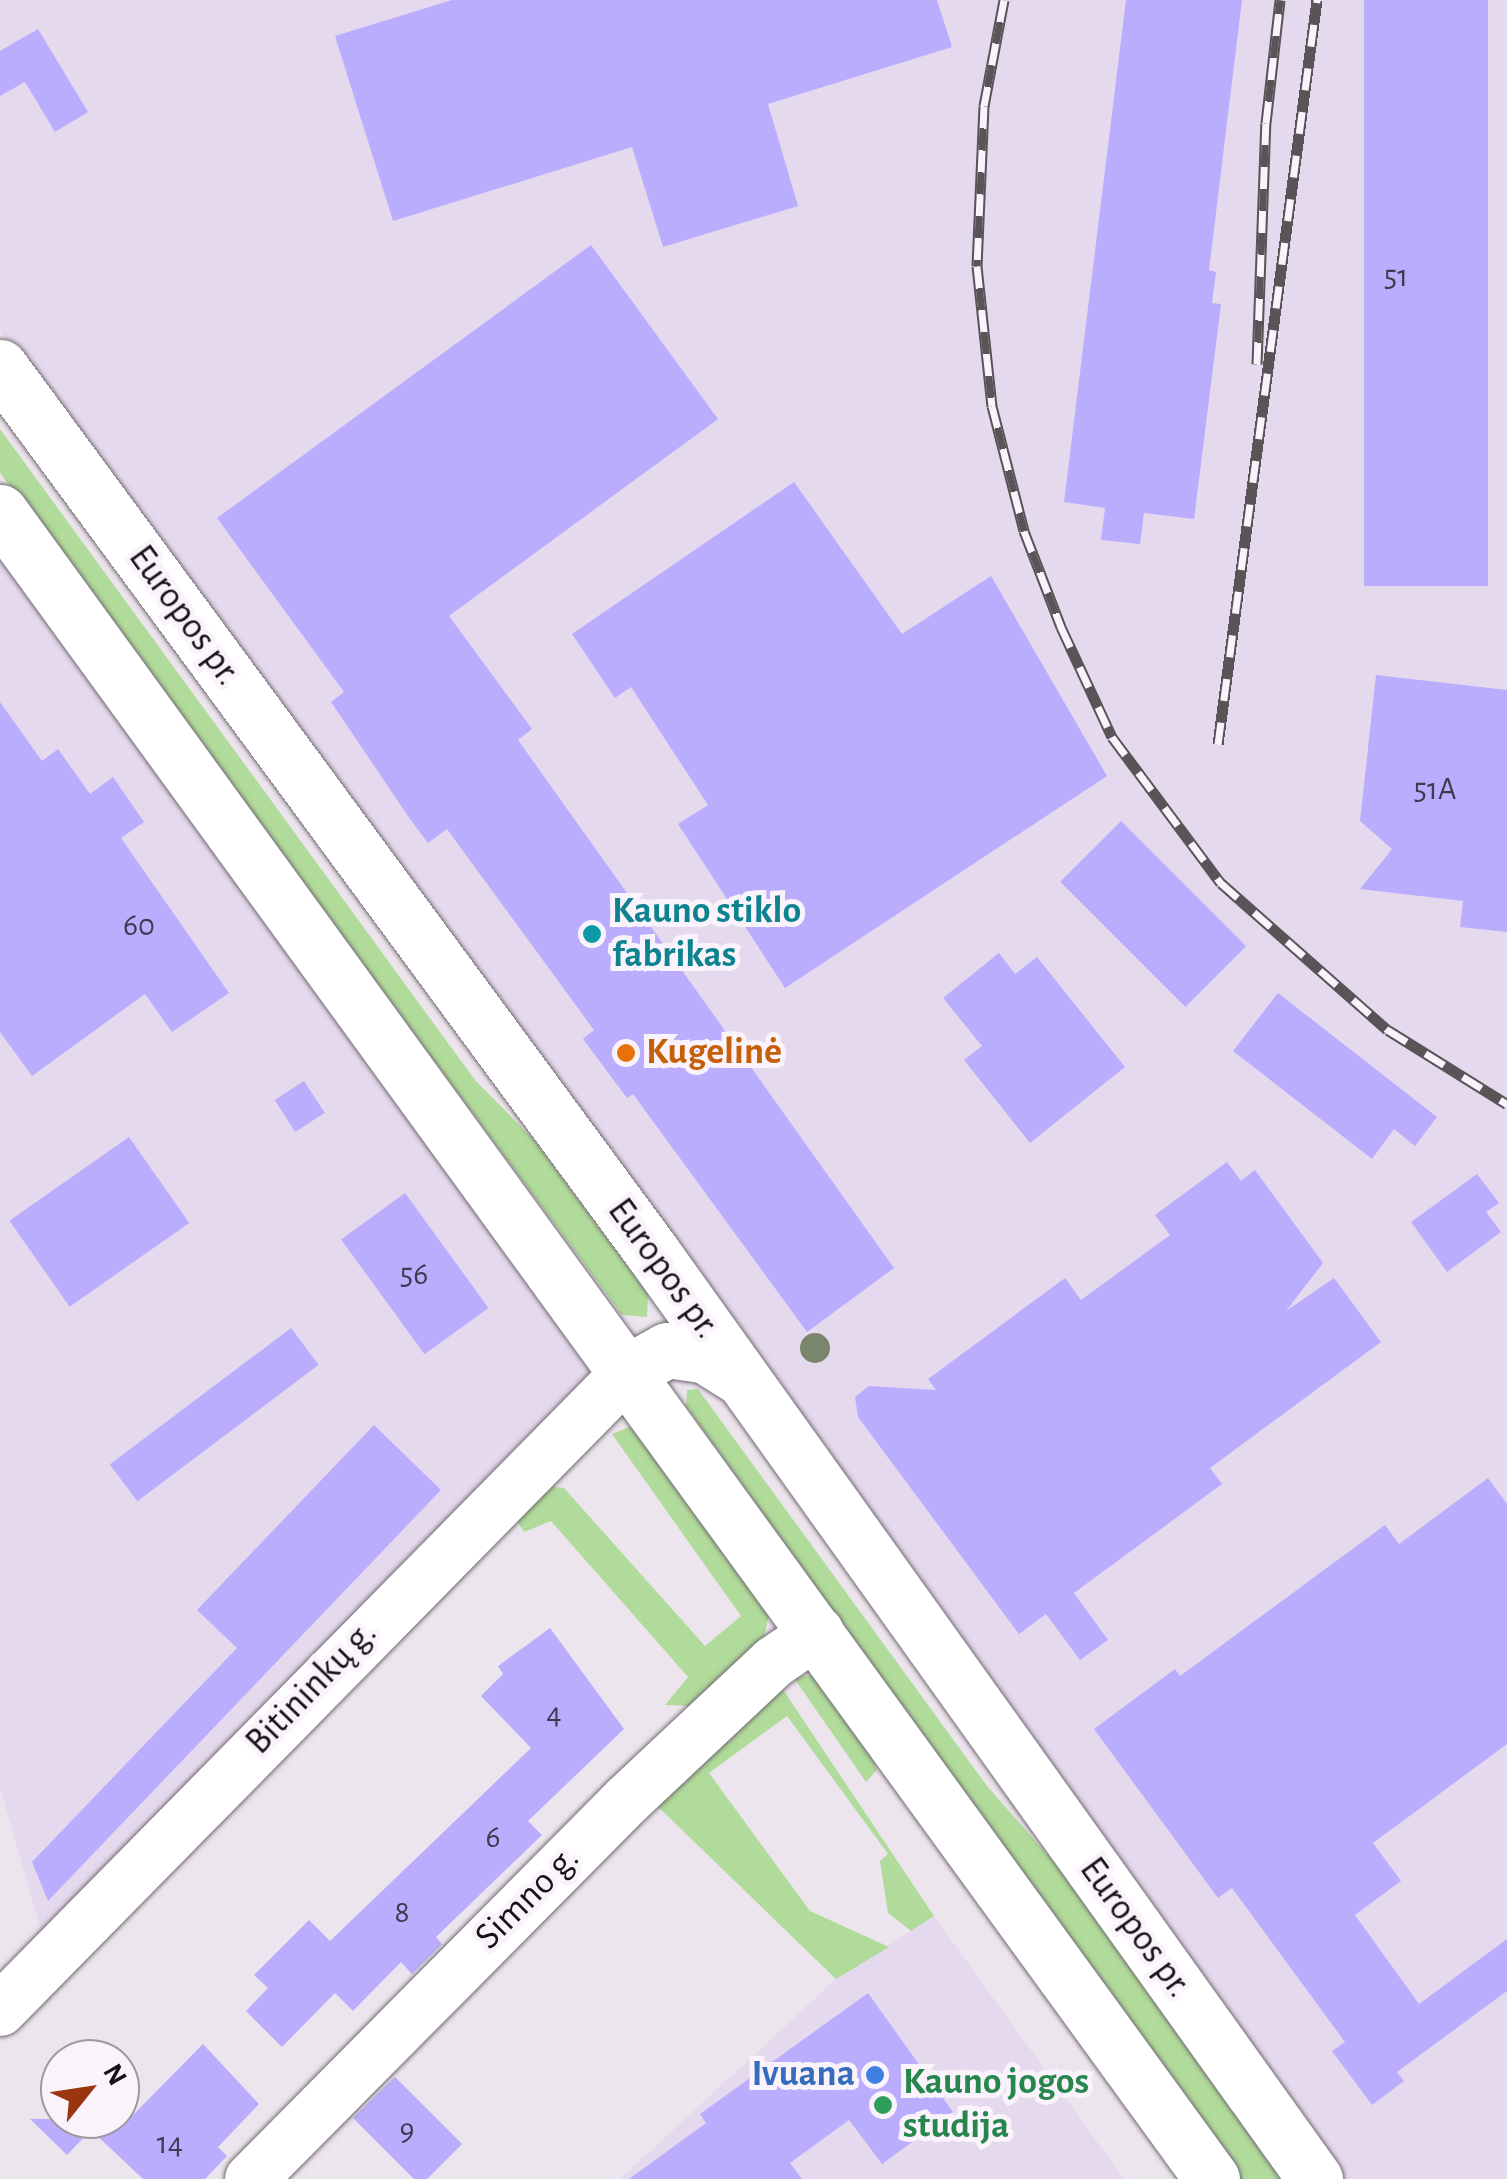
<!DOCTYPE html>
<meta charset="utf-8">
<style>
body{margin:0}
#map{position:relative;width:1507px;height:2179px;overflow:hidden;background:#ede5ee;font-family:"Alegreya Sans",sans-serif}
div>[style]{position:absolute}
.industrial>*{inset:0;background:#e5d9ed}
.green>*{inset:0;background:#b1db9a}
.building>*{inset:0;background:#bbadfe;transform-origin:0 0}
.roads{filter:drop-shadow(0 0 2px #716a72) drop-shadow(0 0 2px #716a72)}
.minor>*{height:52px;margin:-26px;padding:0 26px;transform-origin:26px;border-radius:26px;background:#fff}
.major>*{height:55px;margin:-27.5px;padding:0 27.5px;transform-origin:27.5px;border-radius:27.5px;background:#fff}
.rail>*{height:11px;margin-top:-5.5px;transform-origin:0;background:repeating-linear-gradient(90deg,#fbf3fb 0 22px,#585458 0 44px);box-sizing:border-box;border-block:2px solid #585458}
.trees>*{width:30px;height:30px;margin:-15px;border-radius:50%;background:#7a866c}
.dots>*{width:28px;height:28px;translate:-50% -50%;box-sizing:border-box;border:5px solid #fbf3fb;border-radius:50%}
span{translate:-50% -50%;white-space:nowrap;text-align:center;line-height:1.15;-webkit-text-stroke:10px #fbf3fb;paint-order:stroke}
.number-label{font-size:32px;color:#3f3a50}
.number-label span{-webkit-text-stroke-width:0}
.street-label{font-size:38px;color:#161316}
.culture-label{font-size:38px;color:#0d838f;font-weight:700}
.left{translate:0 -50%;text-align:left}
.food-label{font-size:38px;color:#c56008;font-weight:700}
.shop-label{font-size:38px;color:#366cbe;font-weight:700}
.right{translate:-100% -50%;text-align:right}
.leisure-label{font-size:38px;color:#27864d;font-weight:700}
.north{position:absolute;left:40px;top:2039px;width:100px;height:100px;box-sizing:border-box;background:#fbf3fb;border:2px solid #9f999f;border-radius:50%;rotate:60deg;font-size:28px;font-weight:700;line-height:40px;text-align:center;color:#161316}
.north::after{content:'';display:block;margin:auto;width:35px;height:45px;background:#9b350f;clip-path:polygon(50% 0,100% 100%,50% 72%,0 100%)}
</style>
<div id="map">
<div class="industrial">
<div style="clip-path:polygon(0 0,1507px 0,1507px 2179px,1344px 2179px,0 331px)"></div>
<div style="clip-path:polygon(0 549px,592px 1367px,569px 1404px,41px 1930px,0 1788px)"></div>
<div style="clip-path:polygon(934px 1916px,1124px 2179px,620px 2179px,836px 1979px)"></div>
</div>
<div class="green">
<div style="clip-path:polygon(0 429px,475px 1080px,534px 1140px,648px 1294px,647px 1317px,622px 1315px,0 473px)"></div>
<div style="clip-path:polygon(698px 1389px,987px 1786px,1124px 1942px,1292px 2179px,1240px 2179px,686px 1406px,687px 1390px)"></div>
<div style="clip-path:polygon(634px 1425px,771px 1606px,762px 1646px,699px 1706px,665px 1705px,688px 1677px,551px 1521px,524px 1532px,517px 1521px,548px 1486px,564px 1488px,705px 1646px,741px 1616px,612px 1434px)"></div>
<div style="clip-path:polygon(812px 1675px,844px 1696px,877px 1770px,866px 1782px,794px 1678px)"></div>
<div style="clip-path:polygon(778px 1682px,934px 1916px,911px 1931px,888px 1913px,880px 1861px,888px 1854px,787px 1716px,709px 1773px,810px 1911px,889px 1947px,836px 1979px,652px 1801px)"></div>
</div>
<div class="building">
<div style="clip-path:polygon(452px 0,937px 0,952px 47px,768px 104px,798px 206px,663px 247px,632px 147px,393px 221px,335px 36px)"></div>
<div style="clip-path:polygon(1126px 0,1242px 0,1209px 270px,1216px 272px,1212px 303px,1221px 304px,1194px 519px,1144px 513px,1140px 544px,1101px 540px,1105px 508px,1064px 502px)"></div>
<div style="left:1364px;top:0;width:124px;height:586px"></div>
<div style="clip-path:polygon(38px 29px,88px 112px,55px 132px,25px 82px,0 96px,0 51px)"></div>
<div style="clip-path:polygon(591px 245px,718px 419px,449px 616px,532px 729px,518px 740px,894px 1268px,807px 1332px,633px 1094px,627px 1098px,583px 1039px,594px 1030px,447px 829px,428px 843px,410px 819px,331px 702px,344px 692px,217px 518px)"></div>
<div style="clip-path:polygon(794px 482px,902px 634px,991px 576px,1107px 776px,785px 988px,678px 824px,708px 805px,631px 687px,615px 698px,572px 634px)"></div>
<div style="clip-path:polygon(1376px 675px,1507px 690px,1507px 932px,1460px 927px,1463px 901px,1360px 889px,1392px 849px,1360px 821px)"></div>
<div style="clip-path:polygon(0 702px,42px 761px,58px 749px,90px 794px,113px 777px,144px 822px,121px 838px,229px 993px,172px 1032px,145px 994px,32px 1076px,0 1032px)"></div>
<div style="left:1121px;top:821px;width:177px;height:86px;rotate:45deg"></div>
<div style="clip-path:polygon(999px 953px,1015px 974px,1037px 957px,1125px 1067px,1030px 1143px,964px 1060px,982px 1046px,943px 998px)"></div>
<div style="clip-path:polygon(1278px 993px,1437px 1117px,1415px 1146px,1394px 1129px,1372px 1159px,1233px 1051px)"></div>
<div style="left:304px;top:1081px;width:38px;height:35px;rotate:57deg"></div>
<div style="left:129px;top:1137px;width:105px;height:146px;rotate:55deg"></div>
<div style="clip-path:polygon(1227px 1162px,1241px 1181px,1255px 1170px,1323px 1263px,1286px 1311px,1334px 1278px,1381px 1342px,1210px 1468px,1222px 1484px,1074px 1593px,1108px 1640px,1080px 1660px,1046px 1614px,1019px 1634px,858px 1417px,855px 1397px,869px 1386px,936px 1390px,928px 1379px,1065px 1278px,1081px 1300px,1170px 1235px,1155px 1215px)"></div>
<div style="clip-path:polygon(1477px 1174px,1499px 1203px,1486px 1212px,1501px 1232px,1447px 1272px,1411px 1222px)"></div>
<div style="left:405px;top:1193px;width:142px;height:79px;rotate:54deg"></div>
<div style="left:291px;top:1328px;width:46px;height:227px;rotate:53deg"></div>
<div style="clip-path:polygon(374px 1425px,441px 1490px,48px 1901px,32px 1862px,237px 1648px,197px 1610px)"></div>
<div style="clip-path:polygon(1488px 1478px,1507px 1504px,1507px 1744px,1373px 1843px,1401px 1881px,1355px 1915px,1419px 2004px,1507px 1939px,1507px 1991px,1397px 2072px,1404px 2081px,1372px 2105px,1332px 2051px,1345px 2042px,1232px 1888px,1218px 1898px,1094px 1729px,1175px 1669px,1180px 1676px,1385px 1525px,1399px 1544px)"></div>
<div style="clip-path:polygon(550px 1628px,624px 1729px,528px 1821px,542px 1835px,436px 1937px,442px 1944px,412px 1974px,401px 1962px,353px 2011px,335px 1993px,282px 2047px,246px 2011px,268px 1988px,254px 1975px,309px 1920px,330px 1941px,531px 1748px,481px 1696px,503px 1674px,498px 1666px)"></div>
<div style="clip-path:polygon(868px 1993px,953px 2112px,882px 2164px,849px 2120px,790px 2163px,802px 2179px,629px 2179px,706px 2123px,700px 2114px)"></div>
<div style="clip-path:polygon(203px 2044px,259px 2104px,218px 2147px,227px 2156px,205px 2179px,143px 2179px,91px 2130px,67px 2155px,30px 2119px,129px 2119px)"></div>
<div style="clip-path:polygon(395px 2077px,462px 2144px,427px 2179px,414px 2179px,353px 2118px)"></div>
</div>
<div class="roads">
<div class="minor">
<div style="left:0;top:2010px;width:897px;rotate:-45.45deg"></div>
<div style="left:251px;top:2179px;width:535px;rotate:-45.23deg"></div>
<div style="left:628px;top:1799px;width:200px;rotate:-43.2deg"></div>
<div style="left:774px;top:1662px;width:53px;rotate:-34.3deg"></div>
</div>
<div class="major">
<div style="left:0;top:367px;width:1099px;rotate:53.62deg"></div>
<div style="left:652px;top:1252px;width:1140px;rotate:54.43deg"></div>
<div style="left:0;top:512px;width:2061px;rotate:53.98deg"></div>
<div style="left:629px;top:1371px;width:43px;rotate:-28.9deg"></div>
<div style="left:667px;top:1350px;width:37px;rotate:8deg"></div>
<div style="left:704px;top:1355px;width:44px;rotate:31.9deg"></div>
</div>
</div>
<div class="rail">
<div style="left:1004px;top:0;width:108px;rotate:100.7deg"></div>
<div style="left:984px;top:106px;width:160px;rotate:92.5deg"></div>
<div style="left:977px;top:266px;width:141px;rotate:83.9deg"></div>
<div style="left:992px;top:406px;width:129px;rotate:75.6deg"></div>
<div style="left:1024px;top:531px;width:103px;rotate:68.9deg"></div>
<div style="left:1061px;top:627px;width:121px;rotate:65.1deg"></div>
<div style="left:1112px;top:737px;width:182px;rotate:53.3deg"></div>
<div style="left:1221px;top:883px;width:222px;rotate:41.4deg"></div>
<div style="left:1388px;top:1030px;width:140px;rotate:31.9deg"></div>
<div style="left:1257px;top:364px;width:241px;rotate:-87.9deg"></div>
<div style="left:1266px;top:123px;width:124px;rotate:-83.5deg"></div>
<div style="left:1218px;top:744px;width:751px;rotate:-82.42deg"></div>
</div>
<div class="trees">
<div style="left:815px;top:1348px"></div>
</div>
<div class="dots">
<div style="left:592px;top:934px;background:#0f9aa8"></div>
<div style="left:626px;top:1053px;background:#e8710a"></div>
<div style="left:875px;top:2075px;background:#3f7fe0"></div>
<div style="left:883px;top:2105px;background:#2e9e5b"></div>
</div>
<div class="number-label">
<span style="left:1396px;top:276px">51</span>
<span style="left:1435px;top:789px">51A</span>
<span style="left:139px;top:925px">60</span>
<span style="left:414px;top:1274px">56</span>
<span style="left:554px;top:1713px">4</span>
<span style="left:493px;top:1837px">6</span>
<span style="left:402px;top:1912px">8</span>
<span style="left:407px;top:2130px">9</span>
<span style="left:170px;top:2143px">14</span>
</div>
<div class="street-label">
<span style="left:184px;top:616px;rotate:54deg">Europos pr.</span>
<span style="left:663px;top:1269px;rotate:54deg">Europos pr.</span>
<span style="left:312px;top:1688px;rotate:-46deg">Bitininkų g.</span>
<span style="left:528px;top:1898px;rotate:-45deg">Simno g.</span>
<span style="left:1135px;top:1928px;rotate:54deg">Europos pr.</span>
</div>
<div class="culture-label">
<span class="left" style="left:612px;top:934px">Kauno stiklo<br>fabrikas</span>
</div>
<div class="food-label">
<span class="left" style="left:646px;top:1053px">Kugelinė</span>
</div>
<div class="shop-label">
<span class="right" style="left:855px;top:2075px">Ivuana</span>
</div>
<div class="leisure-label">
<span class="left" style="left:903px;top:2105px">Kauno jogos<br>studija</span>
</div>
<div class="north">N</div>
</div>
